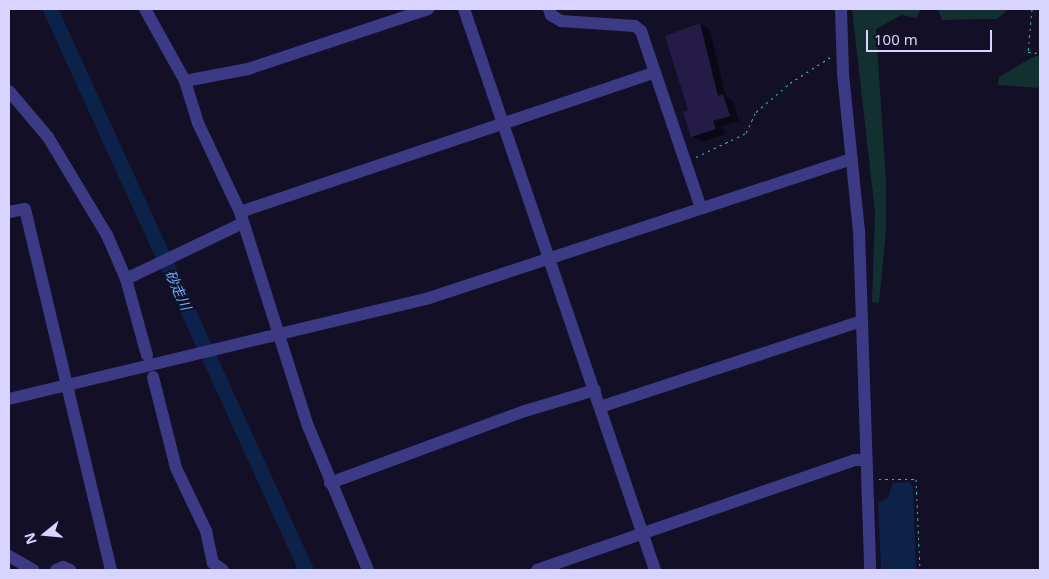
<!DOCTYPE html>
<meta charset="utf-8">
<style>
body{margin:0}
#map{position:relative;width:1049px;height:579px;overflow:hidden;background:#130f26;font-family:"Noto Sans","Noto Sans JP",sans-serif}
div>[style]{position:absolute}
.green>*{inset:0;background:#12302f}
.water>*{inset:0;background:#0c2248}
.shadow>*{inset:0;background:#0007}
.river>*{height:15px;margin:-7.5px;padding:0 7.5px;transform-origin:7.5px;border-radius:7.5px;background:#0c2248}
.building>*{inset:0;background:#241b47}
.path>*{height:1px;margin-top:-0.5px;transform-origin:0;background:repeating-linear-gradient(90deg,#2fb8b0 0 2.5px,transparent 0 6.5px)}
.minor>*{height:12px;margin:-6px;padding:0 6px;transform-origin:6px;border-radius:6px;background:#3d3a85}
span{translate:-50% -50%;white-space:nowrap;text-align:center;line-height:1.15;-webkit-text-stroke:4px #130f26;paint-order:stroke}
.water-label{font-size:14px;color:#62b6ff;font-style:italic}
.frame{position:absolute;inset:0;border:10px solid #d9d4ff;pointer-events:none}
.north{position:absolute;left:20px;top:509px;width:50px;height:50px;-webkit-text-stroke:4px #130f26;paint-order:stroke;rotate:253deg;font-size:14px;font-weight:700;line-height:20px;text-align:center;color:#d9d4ff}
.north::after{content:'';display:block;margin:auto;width:18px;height:22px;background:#d9d4ff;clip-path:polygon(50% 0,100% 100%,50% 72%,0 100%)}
.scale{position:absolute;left:866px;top:30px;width:126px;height:22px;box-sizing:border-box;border:2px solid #d9d4ff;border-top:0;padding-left:6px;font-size:15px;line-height:18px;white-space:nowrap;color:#d9d4ff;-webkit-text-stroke:4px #130f26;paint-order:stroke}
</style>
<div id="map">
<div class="green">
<div style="clip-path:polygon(852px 9px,921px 9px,916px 18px,902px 15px,876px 29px,886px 181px,886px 230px,879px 303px,872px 302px,875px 212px)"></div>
<div style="clip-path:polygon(938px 9px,1009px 9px,997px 19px,942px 20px)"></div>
<div style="clip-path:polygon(1035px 56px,1040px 56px,1040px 88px,998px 85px,999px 77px)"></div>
</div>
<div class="water">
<div style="clip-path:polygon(910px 482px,913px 488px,916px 570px,881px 570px,878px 503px,888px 497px,893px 483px)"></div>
</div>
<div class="shadow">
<div style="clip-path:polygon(700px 24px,710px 30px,726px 97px,733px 101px,739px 121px,723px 126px,725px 134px,702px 142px,692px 136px,689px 111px)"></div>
</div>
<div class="river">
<div style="left:50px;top:9px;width:617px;rotate:65.47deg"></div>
</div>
<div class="building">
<div style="clip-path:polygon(700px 23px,718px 96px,723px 94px,730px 116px,713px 121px,716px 129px,691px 137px,683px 112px,688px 110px,665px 36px)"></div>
</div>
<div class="path">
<div style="left:1032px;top:9px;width:43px;rotate:95.3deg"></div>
<div style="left:1028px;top:52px;width:12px;rotate:5deg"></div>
<div style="left:696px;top:157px;width:55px;rotate:-25.6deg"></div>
<div style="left:746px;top:133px;width:23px;rotate:-65deg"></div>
<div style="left:756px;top:112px;width:45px;rotate:-40.5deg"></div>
<div style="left:790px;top:83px;width:50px;rotate:-32.7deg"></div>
<div style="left:879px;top:479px;width:37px"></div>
<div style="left:916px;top:479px;width:91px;rotate:87.5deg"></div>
</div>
<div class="minor">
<div style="left:145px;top:9px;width:82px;rotate:60.9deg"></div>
<div style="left:185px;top:81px;width:44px;rotate:72.8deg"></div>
<div style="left:198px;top:123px;width:98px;rotate:64.7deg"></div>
<div style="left:240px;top:212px;width:225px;rotate:72.4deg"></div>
<div style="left:308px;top:426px;width:156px;rotate:67.4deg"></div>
<div style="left:464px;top:9px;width:593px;rotate:71.2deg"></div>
<div style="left:549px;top:9px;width:6px;rotate:72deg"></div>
<div style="left:551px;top:15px;width:12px;rotate:31deg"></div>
<div style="left:561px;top:21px;width:74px;rotate:3.9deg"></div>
<div style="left:635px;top:26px;width:8px;rotate:40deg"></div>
<div style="left:641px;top:31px;width:187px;rotate:71.3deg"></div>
<div style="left:841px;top:9px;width:65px;rotate:88.2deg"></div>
<div style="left:843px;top:74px;width:158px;rotate:84.2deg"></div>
<div style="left:859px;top:231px;width:339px;rotate:88.1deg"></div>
<div style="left:185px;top:81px;width:64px;rotate:-10.8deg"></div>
<div style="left:248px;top:69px;width:190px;rotate:-18.4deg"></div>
<div style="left:9px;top:91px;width:60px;rotate:49.7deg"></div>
<div style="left:48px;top:137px;width:114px;rotate:59deg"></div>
<div style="left:107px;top:235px;width:48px;rotate:66.6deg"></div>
<div style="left:126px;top:279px;width:79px;rotate:74.6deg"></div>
<div style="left:9px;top:212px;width:16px;rotate:-11deg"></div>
<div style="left:25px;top:209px;width:371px;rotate:76.6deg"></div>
<div style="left:240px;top:212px;width:437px;rotate:-18.6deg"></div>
<div style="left:126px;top:279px;width:127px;rotate:-25.6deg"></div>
<div style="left:153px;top:377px;width:94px;rotate:75.8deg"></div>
<div style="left:176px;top:468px;width:70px;rotate:64.5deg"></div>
<div style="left:206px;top:531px;width:33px;rotate:78deg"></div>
<div style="left:213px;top:563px;width:12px;rotate:35deg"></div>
<div style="left:9px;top:399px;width:429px;rotate:-13.5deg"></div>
<div style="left:426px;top:299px;width:448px;rotate:-18.2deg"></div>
<div style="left:600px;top:407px;width:275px;rotate:-18.2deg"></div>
<div style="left:330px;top:483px;width:208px;rotate:-20.3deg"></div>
<div style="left:525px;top:411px;width:73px;rotate:-16.7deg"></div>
<div style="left:9px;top:556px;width:28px;rotate:30deg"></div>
<div style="left:56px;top:570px;width:8px;rotate:-23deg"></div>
<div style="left:63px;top:567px;width:8px;rotate:23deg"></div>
<div style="left:537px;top:570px;width:336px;rotate:-19.1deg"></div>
<div style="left:855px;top:460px;width:11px"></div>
</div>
<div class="water-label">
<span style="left:178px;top:290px;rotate:65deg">砂走川</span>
</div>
<div class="frame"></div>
<div class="north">N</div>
<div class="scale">100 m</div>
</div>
